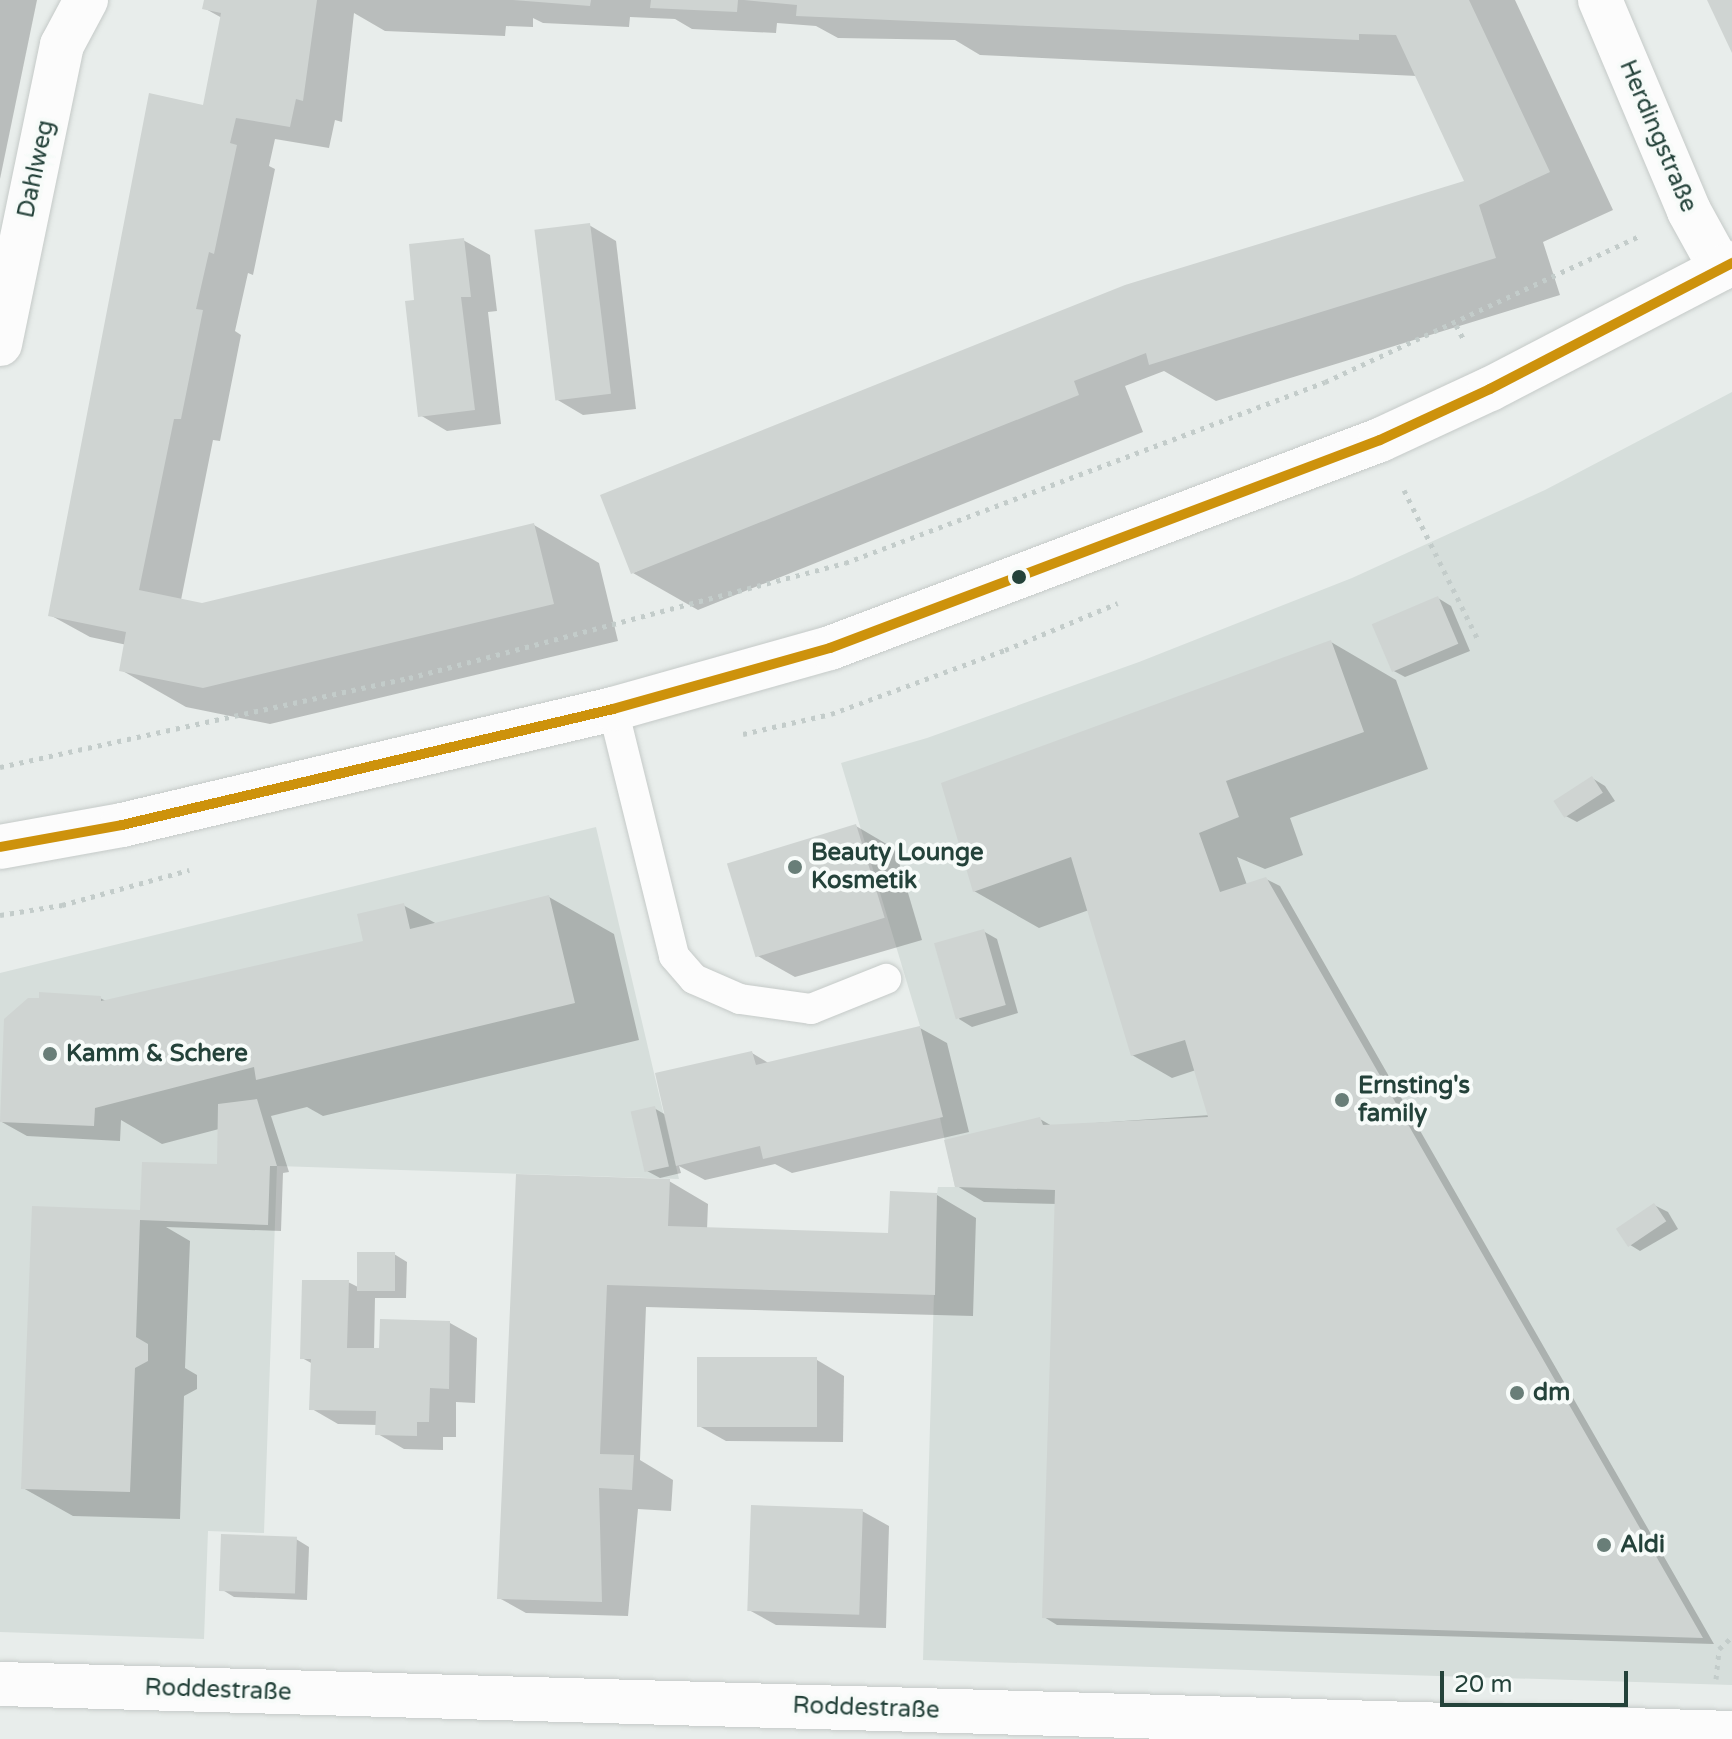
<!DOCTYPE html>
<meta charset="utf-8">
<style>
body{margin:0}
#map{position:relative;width:1732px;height:1739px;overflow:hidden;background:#e8edeb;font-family:"Varela Round",sans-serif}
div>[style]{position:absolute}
.built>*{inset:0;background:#d6dedb}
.shadow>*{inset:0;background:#0003}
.building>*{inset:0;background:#cfd4d2;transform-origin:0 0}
.path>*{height:5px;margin-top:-2.5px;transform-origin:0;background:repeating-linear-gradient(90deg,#c3ccca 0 4px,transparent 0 10px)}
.roads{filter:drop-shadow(0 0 2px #c5cac8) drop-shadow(0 0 2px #c5cac8)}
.lane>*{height:30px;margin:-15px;padding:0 15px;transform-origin:15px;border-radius:15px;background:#fcfcfc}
.street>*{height:44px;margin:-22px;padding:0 22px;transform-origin:22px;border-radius:22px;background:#fcfcfc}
.secondary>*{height:44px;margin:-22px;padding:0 22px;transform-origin:22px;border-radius:22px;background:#fcfcfc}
.bus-1>*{height:10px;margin:-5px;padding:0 5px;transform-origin:5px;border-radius:5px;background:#cd920c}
.dots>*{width:22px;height:22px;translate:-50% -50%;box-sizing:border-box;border:4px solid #f7fbf9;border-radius:50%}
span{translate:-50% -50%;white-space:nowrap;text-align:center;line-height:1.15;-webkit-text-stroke:8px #f7fbf9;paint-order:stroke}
.street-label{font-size:24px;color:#24423a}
.poi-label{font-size:24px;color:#24423a;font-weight:700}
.left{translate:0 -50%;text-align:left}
.scale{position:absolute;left:1440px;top:1671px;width:188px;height:36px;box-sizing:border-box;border:4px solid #24423a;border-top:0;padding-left:10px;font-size:24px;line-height:28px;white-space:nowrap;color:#24423a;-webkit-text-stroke:6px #f7fbf9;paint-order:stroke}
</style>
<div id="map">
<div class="built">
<div style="clip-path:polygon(1732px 392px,1732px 1685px,923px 1660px,937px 1193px,938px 1187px,955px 1187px,920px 1026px,841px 763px,927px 738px,1139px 662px,1352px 578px,1545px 490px)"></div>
<div style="clip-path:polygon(596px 827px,679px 1179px,277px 1166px,264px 1533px,208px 1531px,204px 1639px,0 1632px,0 973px)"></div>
</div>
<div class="shadow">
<div style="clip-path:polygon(0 0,37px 0,0 179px)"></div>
<div style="clip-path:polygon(206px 0,1515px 0,1613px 210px,1543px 242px,1560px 295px,1216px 401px,1164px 371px,1125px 386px,1143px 432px,698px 610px,633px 573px,1467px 182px,1417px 76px,980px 55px,955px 40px,838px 38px,816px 26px,777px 23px,776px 33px,692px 29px,675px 19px,630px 17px,629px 27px,543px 23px,533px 18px,533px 27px,506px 26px,505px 36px,385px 31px,354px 13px,342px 122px,335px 120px,329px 148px,275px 139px,269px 166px,275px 169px,253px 275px,248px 273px,235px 331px,241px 335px,220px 441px,213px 440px,181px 600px,202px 605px,534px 525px,599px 563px,618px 641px,270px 724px,186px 707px,121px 670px,127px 645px,90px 637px,50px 615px,205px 107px,222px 18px,204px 8px)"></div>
<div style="clip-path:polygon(589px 225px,616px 241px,636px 409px,583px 415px,556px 399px)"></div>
<div style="clip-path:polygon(463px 240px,490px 255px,497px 311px,488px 312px,501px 424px,447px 431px,420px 415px,416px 302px)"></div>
<div style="clip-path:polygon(1438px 598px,1451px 606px,1470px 651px,1405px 677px,1392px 670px)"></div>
<div style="clip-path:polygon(1331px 642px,1396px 680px,1428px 769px,1290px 818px,1303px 855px,1265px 869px,1237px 857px,1247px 885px,1266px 879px,1280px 886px,1714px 1644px,1057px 1625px,1044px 1617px,1057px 1204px,984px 1202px,957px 1186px,1040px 1119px,1052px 1126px,1210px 1115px,1196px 1070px,1172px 1078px,1132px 1055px,1089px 910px,1039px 928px,974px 891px)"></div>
<div style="clip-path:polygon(1592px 778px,1605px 786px,1615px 801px,1577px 822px,1564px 815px)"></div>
<div style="clip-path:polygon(856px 826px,895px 849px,922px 940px,795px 977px,756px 955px)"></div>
<div style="clip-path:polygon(549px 897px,614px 934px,639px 1040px,323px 1116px,307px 1107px,271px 1116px,289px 1172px,283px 1173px,281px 1231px,166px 1227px,190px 1241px,185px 1368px,197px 1375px,197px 1389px,184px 1396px,180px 1519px,73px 1516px,23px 1488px,140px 1212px,219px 1166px,219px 1129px,162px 1144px,121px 1120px,120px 1141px,27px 1136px,0 1121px,100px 998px,108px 1002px,365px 942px,403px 905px,437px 924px)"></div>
<div style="clip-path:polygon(983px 931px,997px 939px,1018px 1013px,972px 1027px,959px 1019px)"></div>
<div style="clip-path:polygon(920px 1028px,947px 1043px,969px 1132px,792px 1173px,775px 1164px,705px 1180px,679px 1166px,681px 1173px,660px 1178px,647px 1171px,654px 1108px,666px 1115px,752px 1053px,770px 1064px)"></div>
<div style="clip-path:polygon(518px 1176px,669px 1181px,708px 1204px,707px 1230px,890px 1235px,937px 1195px,976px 1218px,973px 1316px,646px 1307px,640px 1460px,673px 1480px,671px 1511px,638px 1509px,628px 1616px,526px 1613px,499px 1598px)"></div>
<div style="clip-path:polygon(1654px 1205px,1668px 1212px,1678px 1229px,1640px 1251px,1627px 1243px)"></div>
<div style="clip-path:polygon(394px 1254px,407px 1262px,406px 1298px,375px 1298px,374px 1350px,450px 1323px,477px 1338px,475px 1403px,456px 1402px,456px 1437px,443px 1437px,443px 1450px,404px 1449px,378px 1434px,378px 1425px,338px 1424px,312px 1409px,313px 1364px,302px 1358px,348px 1282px,358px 1287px)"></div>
<div style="clip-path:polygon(817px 1360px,844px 1376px,843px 1442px,726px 1441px,699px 1426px)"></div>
<div style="clip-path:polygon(862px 1511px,889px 1526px,886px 1628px,776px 1625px,749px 1610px)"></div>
<div style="clip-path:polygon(296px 1539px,309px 1547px,307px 1600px,234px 1597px,221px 1589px)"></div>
</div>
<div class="building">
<div style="clip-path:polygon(204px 0,317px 0,303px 101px,296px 99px,290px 127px,236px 118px,230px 143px,237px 145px,214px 254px,209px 252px,196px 309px,203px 310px,181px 419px,174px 419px,139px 590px,202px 603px,534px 523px,554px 604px,203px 688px,119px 671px,126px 632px,48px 616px,149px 93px,203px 105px,221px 13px,202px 9px)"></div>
<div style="clip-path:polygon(513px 0,591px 0,590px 6px)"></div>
<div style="clip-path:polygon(651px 0,738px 0,737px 12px,650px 8px)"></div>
<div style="clip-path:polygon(744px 0,1469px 0,1550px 172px,1479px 205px,1496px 258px,1149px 365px,1146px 353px,1074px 381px,1079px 395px,631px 574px,600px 495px,1125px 285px,1464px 181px,1396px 35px,1359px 34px,1359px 40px,796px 16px,797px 5px)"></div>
<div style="clip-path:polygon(1707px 0,1732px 0,1732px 53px)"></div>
<div style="left:590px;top:223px;width:172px;height:56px;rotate:83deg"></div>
<div style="clip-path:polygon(464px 238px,471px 297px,461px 297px,475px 410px,418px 417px,405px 301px,414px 300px,409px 244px)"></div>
<div style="left:1438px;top:596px;width:52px;height:72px;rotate:67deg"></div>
<div style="clip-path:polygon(1331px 640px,1364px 732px,1226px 781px,1239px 817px,1199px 833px,1220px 892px,1266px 877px,1703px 1638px,1042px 1618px,1055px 1190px,955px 1187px,944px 1140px,1040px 1117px,1043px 1125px,1208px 1117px,1185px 1040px,1131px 1056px,1071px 857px,973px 892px,941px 783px)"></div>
<div style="left:1592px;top:776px;width:20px;height:46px;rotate:57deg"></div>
<div style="left:856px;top:824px;width:98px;height:135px;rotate:73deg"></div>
<div style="clip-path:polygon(549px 895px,575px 1003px,256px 1080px,254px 1067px,95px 1108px,94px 1126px,0 1122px,4px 1019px,28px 998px,39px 998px,39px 992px,101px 996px,101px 1001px,363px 941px,357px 914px,404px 903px,410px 929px)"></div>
<div style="left:984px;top:929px;width:79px;height:52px;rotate:74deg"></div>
<div style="clip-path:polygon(920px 1026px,943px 1117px,763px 1159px,760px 1146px,676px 1166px,655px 1073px,752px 1051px,756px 1065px)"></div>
<div style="clip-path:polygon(257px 1099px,277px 1166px,270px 1166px,268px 1225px,140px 1220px,136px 1337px,148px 1344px,148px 1361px,135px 1368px,130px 1492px,21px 1489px,32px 1206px,140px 1210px,142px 1162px,217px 1164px,218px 1104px)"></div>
<div style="left:655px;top:1106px;width:62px;height:25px;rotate:77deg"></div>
<div style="clip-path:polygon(516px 1174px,670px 1179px,668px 1226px,888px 1233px,890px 1191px,937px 1193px,935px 1295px,607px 1285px,600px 1454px,634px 1455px,632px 1490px,599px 1488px,602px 1602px,497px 1599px)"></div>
<div style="left:1654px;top:1203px;width:22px;height:46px;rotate:56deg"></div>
<div style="left:357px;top:1252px;width:38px;height:39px"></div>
<div style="clip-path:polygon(302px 1280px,349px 1280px,347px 1348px,379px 1348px,380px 1319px,450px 1321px,449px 1389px,430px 1388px,429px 1422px,417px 1422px,417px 1436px,375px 1435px,376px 1411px,309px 1410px,311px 1359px,300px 1359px)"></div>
<div style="left:697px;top:1357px;width:120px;height:70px"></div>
<div style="left:751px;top:1505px;width:112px;height:106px;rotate:2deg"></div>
<div style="left:221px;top:1534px;width:76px;height:57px;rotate:2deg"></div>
</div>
<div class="path">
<div style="left:1456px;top:325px;width:19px;rotate:62deg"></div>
<div style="left:1404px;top:490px;width:167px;rotate:63.7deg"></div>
<div style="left:743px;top:734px;width:90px;rotate:-12.8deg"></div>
<div style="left:831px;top:714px;width:185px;rotate:-20.2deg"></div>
<div style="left:1005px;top:650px;width:122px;rotate:-22.6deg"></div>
<div style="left:0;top:767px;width:419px;rotate:-12.3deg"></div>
<div style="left:409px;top:678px;width:451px;rotate:-14.8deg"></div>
<div style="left:845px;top:563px;width:513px;rotate:-20.66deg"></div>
<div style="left:1325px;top:382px;width:346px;rotate:-24.9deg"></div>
<div style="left:0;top:915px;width:63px;rotate:-9.2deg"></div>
<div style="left:62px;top:905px;width:132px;rotate:-15.4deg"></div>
<div style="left:1716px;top:1679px;width:30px;rotate:-84deg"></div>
<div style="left:1719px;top:1649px;width:18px;rotate:-43deg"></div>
</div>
<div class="roads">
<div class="lane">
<div style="left:613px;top:709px;width:254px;rotate:76.1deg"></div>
<div style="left:674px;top:956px;width:30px;rotate:49deg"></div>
<div style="left:694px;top:979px;width:50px;rotate:23.5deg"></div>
<div style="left:740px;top:999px;width:72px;rotate:8deg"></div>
<div style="left:811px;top:1009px;width:81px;rotate:-21.8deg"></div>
</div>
<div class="street">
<div style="left:1600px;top:0;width:229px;rotate:67.1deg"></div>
<div style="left:1689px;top:211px;width:66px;rotate:61.1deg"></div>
<div style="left:0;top:344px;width:305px;rotate:-78.3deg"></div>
<div style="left:62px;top:45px;width:51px;rotate:-61.9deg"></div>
<div style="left:0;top:1684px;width:1733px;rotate:1.62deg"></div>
</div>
<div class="secondary">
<div style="left:0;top:847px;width:124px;rotate:-10.2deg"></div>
<div style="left:122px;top:825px;width:505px;rotate:-13.29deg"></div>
<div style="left:613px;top:709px;width:225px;rotate:-15.7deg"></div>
<div style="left:830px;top:648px;width:588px;rotate:-20.72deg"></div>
<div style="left:1380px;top:440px;width:121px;rotate:-24.9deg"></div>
<div style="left:1490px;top:389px;width:273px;rotate:-27.5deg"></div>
</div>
</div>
<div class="bus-1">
<div style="left:0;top:847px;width:124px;rotate:-10.2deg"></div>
<div style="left:122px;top:825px;width:505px;rotate:-13.29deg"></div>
<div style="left:613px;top:709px;width:225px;rotate:-15.7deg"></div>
<div style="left:830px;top:648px;width:588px;rotate:-20.72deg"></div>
<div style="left:1380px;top:440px;width:121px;rotate:-24.9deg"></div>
<div style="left:1490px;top:389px;width:273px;rotate:-27.5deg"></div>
</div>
<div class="dots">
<div style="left:1019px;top:577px;background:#24423a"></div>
<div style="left:795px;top:867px;background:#697e78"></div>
<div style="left:50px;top:1054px;background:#697e78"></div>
<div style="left:1342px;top:1100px;background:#697e78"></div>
<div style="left:1517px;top:1393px;background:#697e78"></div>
<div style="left:1604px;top:1545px;background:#697e78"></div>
</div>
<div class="street-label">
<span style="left:1658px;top:136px;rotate:67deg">Herdingstraße</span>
<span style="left:36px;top:169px;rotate:-78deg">Dahlweg</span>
<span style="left:218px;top:1690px;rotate:2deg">Roddestraße</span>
<span style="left:866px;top:1708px;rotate:2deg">Roddestraße</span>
</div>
<div class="poi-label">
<span class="left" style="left:811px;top:867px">Beauty Lounge<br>Kosmetik</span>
<span class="left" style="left:66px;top:1054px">Kamm &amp; Schere</span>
<span class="left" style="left:1358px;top:1100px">Ernsting's<br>family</span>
<span class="left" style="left:1533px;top:1393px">dm</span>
<span class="left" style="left:1620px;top:1545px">Aldi</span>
</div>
<div class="scale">20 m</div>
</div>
